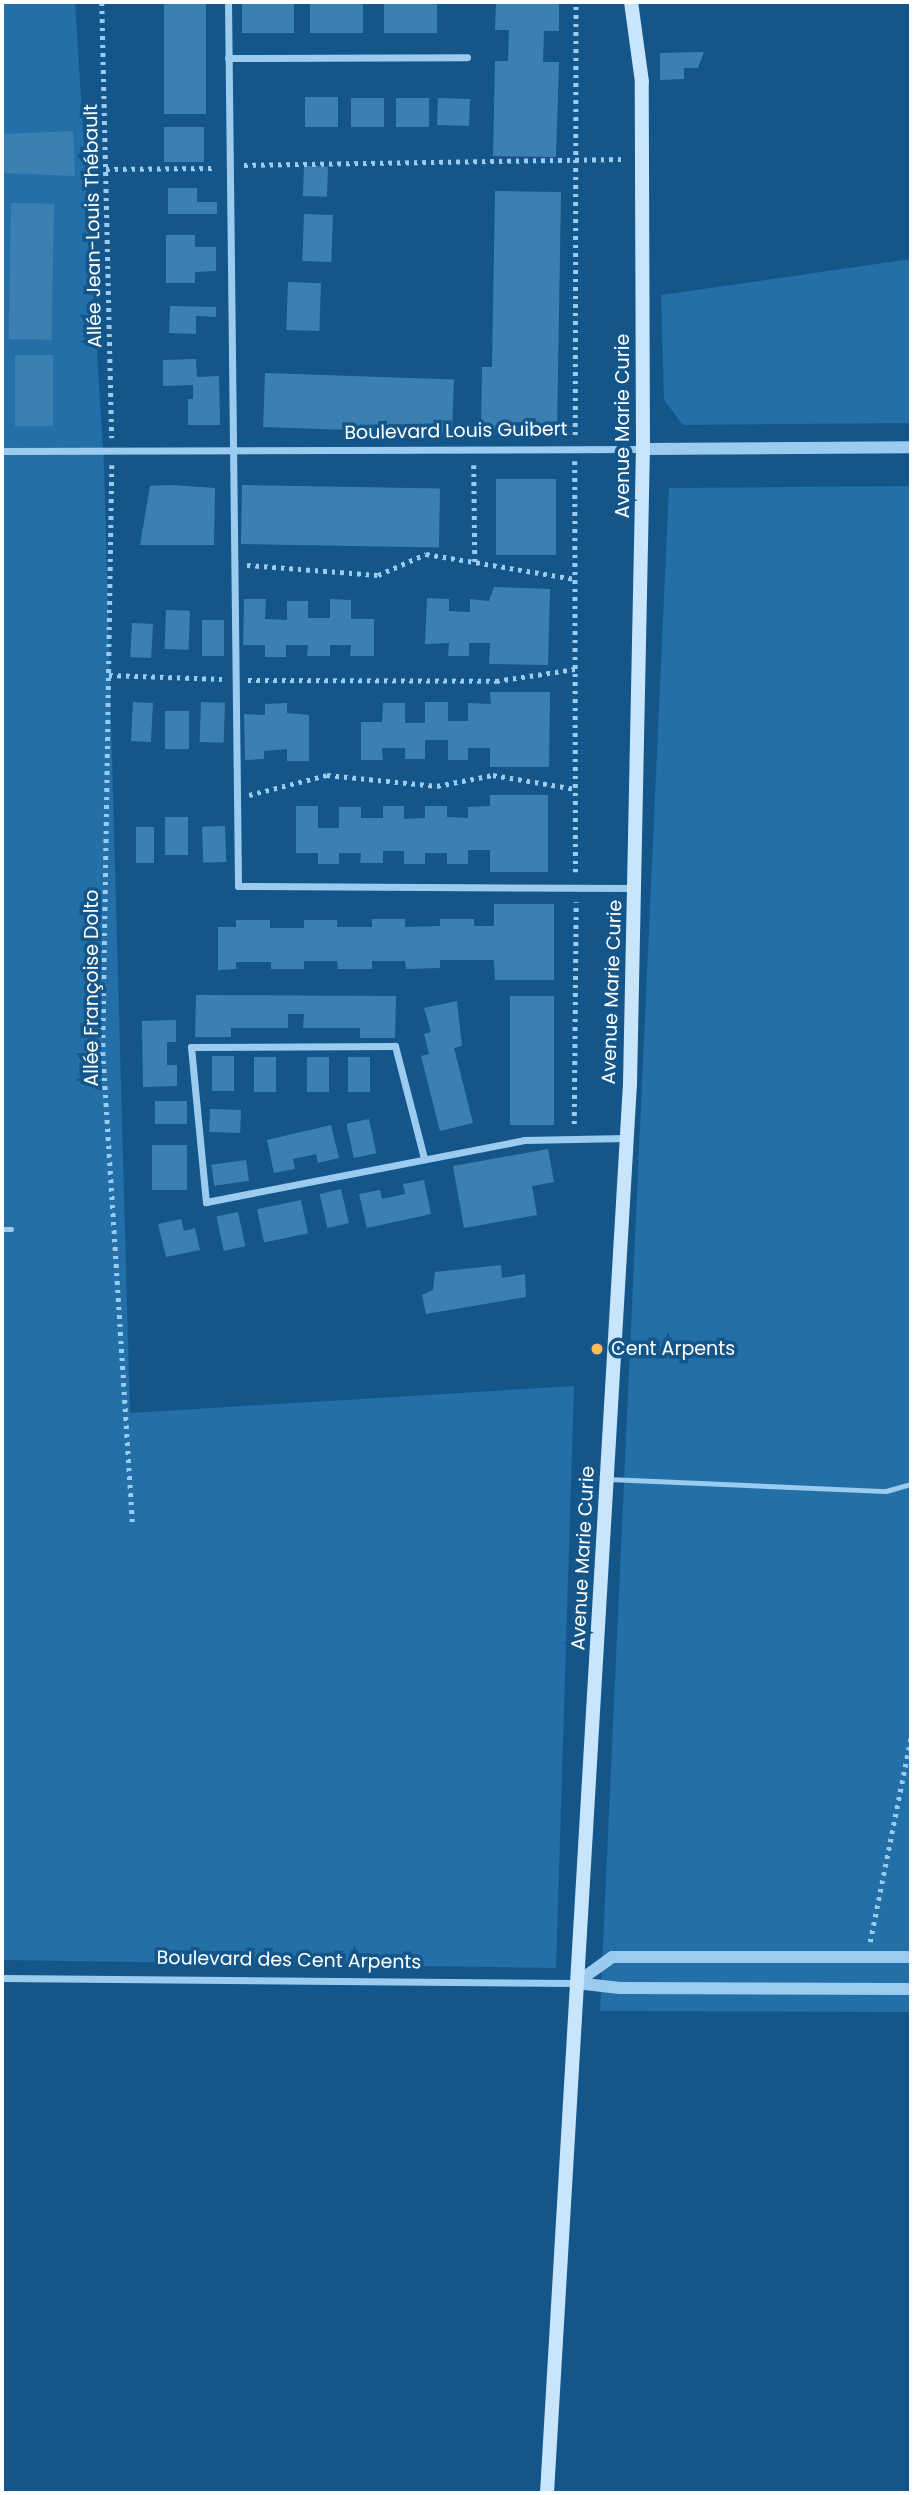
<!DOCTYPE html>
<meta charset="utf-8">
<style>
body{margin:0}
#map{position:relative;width:913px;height:2495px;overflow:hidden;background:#14568a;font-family:Poppins,sans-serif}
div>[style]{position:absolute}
.green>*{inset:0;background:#236fa7}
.building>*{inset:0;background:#3c80b3;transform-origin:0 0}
.path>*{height:4.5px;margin-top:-2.25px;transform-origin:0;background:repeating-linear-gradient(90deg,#9bccf0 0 3.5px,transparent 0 8.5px)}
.service>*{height:5px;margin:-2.5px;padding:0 2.5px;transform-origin:2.5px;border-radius:2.5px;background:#9bccf0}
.minor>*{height:7px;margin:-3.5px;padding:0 3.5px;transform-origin:3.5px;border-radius:3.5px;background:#9bccf0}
.tertiary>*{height:12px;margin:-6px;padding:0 6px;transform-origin:6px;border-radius:6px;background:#9bccf0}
.secondary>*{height:14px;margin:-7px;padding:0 7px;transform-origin:7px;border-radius:7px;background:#c9e5fb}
.dots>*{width:19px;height:19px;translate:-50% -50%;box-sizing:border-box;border:4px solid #14568a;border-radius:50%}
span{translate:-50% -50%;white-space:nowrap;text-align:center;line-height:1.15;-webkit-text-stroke:7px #14568a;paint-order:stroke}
.street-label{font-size:19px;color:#fff}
.poi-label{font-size:19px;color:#fff}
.left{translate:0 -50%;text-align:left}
.frame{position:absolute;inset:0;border:4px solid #fff;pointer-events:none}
</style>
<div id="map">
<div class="green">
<div style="clip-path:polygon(2px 2px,75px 2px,104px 465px,130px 1413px,574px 1386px,556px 1968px,2px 1960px)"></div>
<div style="clip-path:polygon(911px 259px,911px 423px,683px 425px,664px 400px,661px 295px)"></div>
<div style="clip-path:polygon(911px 486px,911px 2012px,600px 2011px,669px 488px)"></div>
</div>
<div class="building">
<div style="left:164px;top:2px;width:42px;height:112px"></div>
<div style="left:242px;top:2px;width:52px;height:31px"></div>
<div style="left:310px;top:2px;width:53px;height:31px"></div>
<div style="left:384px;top:2px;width:53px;height:31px"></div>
<div style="clip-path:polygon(496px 2px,559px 2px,559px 31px,544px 31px,543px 62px,559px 62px,556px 157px,493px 156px,495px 61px,508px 61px,509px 30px,495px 30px)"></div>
<div style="clip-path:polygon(704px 52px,698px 68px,684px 68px,684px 79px,660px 80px,660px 53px)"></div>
<div style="left:338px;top:97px;width:30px;height:33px;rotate:90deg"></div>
<div style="left:351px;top:98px;width:33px;height:29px"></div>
<div style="left:396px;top:98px;width:33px;height:29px"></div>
<div style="left:438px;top:98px;width:32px;height:27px;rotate:2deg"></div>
<div style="left:164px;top:127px;width:40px;height:35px"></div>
<div style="clip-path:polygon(73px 131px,75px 176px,2px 173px,3px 134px)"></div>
<div style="left:304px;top:166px;width:24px;height:30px;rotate:2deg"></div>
<div style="clip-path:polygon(168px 188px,197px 188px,197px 202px,217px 202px,217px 214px,168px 214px)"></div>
<div style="clip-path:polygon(495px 191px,561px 192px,557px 431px,481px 430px,482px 367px,492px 367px)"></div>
<div style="left:11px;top:203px;width:43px;height:136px;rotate:1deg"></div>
<div style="left:304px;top:214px;width:29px;height:47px;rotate:2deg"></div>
<div style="clip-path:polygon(166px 235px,195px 235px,195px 247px,216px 247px,216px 271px,195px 272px,195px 283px,166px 283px)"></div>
<div style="left:288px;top:282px;width:33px;height:48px;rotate:2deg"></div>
<div style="clip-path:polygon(170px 306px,216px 307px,216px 317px,196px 316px,196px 334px,169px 333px)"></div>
<div style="left:53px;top:355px;width:71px;height:38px;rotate:90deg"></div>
<div style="clip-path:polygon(196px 359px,197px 377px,219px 376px,220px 425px,188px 425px,188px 399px,193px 399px,193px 385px,163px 386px,163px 360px)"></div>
<div style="left:265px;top:373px;width:189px;height:54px;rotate:2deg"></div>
<div style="left:496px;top:479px;width:60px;height:76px"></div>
<div style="clip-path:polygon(170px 485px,215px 488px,214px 545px,140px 545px,150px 486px)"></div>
<div style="left:242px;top:485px;width:198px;height:59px;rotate:1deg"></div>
<div style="clip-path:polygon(494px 587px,550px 589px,548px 665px,489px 664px,490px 643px,469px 643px,469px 656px,448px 656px,449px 643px,425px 644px,427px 598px,449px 599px,449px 611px,470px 612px,470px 599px,489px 601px)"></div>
<div style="clip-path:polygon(244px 599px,266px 599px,265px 619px,287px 620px,287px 601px,308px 601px,308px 618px,330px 618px,330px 599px,351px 600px,351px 619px,374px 619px,374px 656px,350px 656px,351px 645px,330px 645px,330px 656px,307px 656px,308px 645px,286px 645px,286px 657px,265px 657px,265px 645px,243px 645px)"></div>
<div style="left:166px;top:610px;width:24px;height:39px;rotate:2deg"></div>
<div style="left:202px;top:620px;width:22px;height:36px"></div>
<div style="left:132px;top:623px;width:21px;height:34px;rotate:3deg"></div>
<div style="clip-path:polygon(490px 692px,550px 692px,549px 767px,490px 767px,490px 748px,468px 748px,468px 760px,448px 760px,448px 740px,425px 740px,425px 759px,405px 759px,405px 748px,382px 748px,383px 760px,361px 760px,361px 722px,382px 722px,383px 703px,405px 703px,405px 723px,425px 723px,425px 702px,448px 702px,448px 721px,468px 721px,468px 703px,491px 704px)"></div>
<div style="left:133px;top:702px;width:20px;height:39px;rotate:3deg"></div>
<div style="left:201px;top:702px;width:24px;height:40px;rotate:2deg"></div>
<div style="clip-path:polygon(287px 703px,287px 713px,309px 715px,309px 761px,287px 761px,287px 749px,264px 751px,264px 759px,245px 760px,244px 714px,265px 715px,265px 704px)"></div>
<div style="left:165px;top:711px;width:24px;height:38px"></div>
<div style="clip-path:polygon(490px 795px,548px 795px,548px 872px,490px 872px,490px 850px,468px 850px,468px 864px,447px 864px,447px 853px,425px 853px,425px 864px,404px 864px,404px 851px,383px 851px,383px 863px,360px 863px,361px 853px,339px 853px,339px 864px,318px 864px,318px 853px,296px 853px,296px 806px,318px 806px,318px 828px,339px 828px,339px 807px,361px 807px,361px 818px,383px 818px,383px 806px,404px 806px,404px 819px,425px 818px,425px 806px,447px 806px,447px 817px,468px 818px,468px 807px,490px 806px)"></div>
<div style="left:165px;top:817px;width:23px;height:38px"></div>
<div style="left:225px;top:826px;width:36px;height:23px;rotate:88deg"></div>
<div style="left:136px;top:827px;width:18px;height:36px"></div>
<div style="clip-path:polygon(494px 904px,554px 904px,554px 980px,495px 980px,494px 960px,440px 960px,440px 968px,406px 969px,405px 961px,372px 961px,372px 969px,338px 969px,337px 961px,304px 961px,304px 969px,271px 969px,271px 962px,236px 962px,236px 969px,218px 970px,218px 927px,236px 927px,236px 920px,270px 920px,270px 928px,304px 928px,304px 920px,337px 920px,337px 927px,372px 927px,372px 919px,405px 919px,405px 927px,440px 926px,440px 919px,474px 919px,474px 926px,494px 926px)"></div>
<div style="clip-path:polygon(196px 995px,396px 996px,395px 1038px,360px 1038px,360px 1028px,303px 1028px,304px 1014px,288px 1014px,288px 1028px,231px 1028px,231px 1037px,195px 1037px)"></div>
<div style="left:510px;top:996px;width:44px;height:129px"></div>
<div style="clip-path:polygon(457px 1001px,462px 1046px,454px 1048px,473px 1123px,440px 1131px,421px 1056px,429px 1054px,424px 1034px,431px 1032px,424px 1008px)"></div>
<div style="clip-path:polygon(176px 1020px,176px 1042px,167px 1042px,167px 1065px,177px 1065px,177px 1086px,143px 1087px,142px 1021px)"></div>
<div style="left:212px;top:1056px;width:22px;height:35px"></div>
<div style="left:254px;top:1057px;width:22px;height:35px"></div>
<div style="left:329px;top:1057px;width:35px;height:22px;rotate:90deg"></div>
<div style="left:348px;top:1057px;width:22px;height:35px"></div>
<div style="left:187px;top:1101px;width:23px;height:32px;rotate:90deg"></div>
<div style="left:210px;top:1109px;width:31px;height:23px;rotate:2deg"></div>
<div style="left:369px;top:1119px;width:35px;height:23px;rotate:78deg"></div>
<div style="clip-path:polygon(331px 1125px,339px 1158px,318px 1163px,316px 1154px,293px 1159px,295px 1169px,274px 1173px,267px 1140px)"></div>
<div style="left:152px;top:1145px;width:35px;height:45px"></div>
<div style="clip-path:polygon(548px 1149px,554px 1182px,532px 1186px,537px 1215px,464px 1228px,453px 1166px)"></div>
<div style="left:246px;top:1160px;width:21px;height:35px;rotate:82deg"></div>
<div style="clip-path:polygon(424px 1180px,431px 1214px,367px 1228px,359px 1194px,380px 1190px,382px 1199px,405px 1194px,403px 1184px)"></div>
<div style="left:341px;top:1189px;width:35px;height:22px;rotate:77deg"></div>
<div style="left:301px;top:1200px;width:34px;height:45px;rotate:78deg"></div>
<div style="left:238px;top:1212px;width:35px;height:22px;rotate:78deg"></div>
<div style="clip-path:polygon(181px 1219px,184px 1231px,195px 1228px,200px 1250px,166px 1257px,158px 1224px)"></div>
<div style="clip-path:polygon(501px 1265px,502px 1278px,525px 1274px,526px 1297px,426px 1314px,422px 1295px,433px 1290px,435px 1272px)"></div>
</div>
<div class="path">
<div style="left:102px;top:2px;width:436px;rotate:88.7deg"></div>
<div style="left:244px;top:165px;width:380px;rotate:-0.9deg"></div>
<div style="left:106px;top:169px;width:109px;rotate:-0.5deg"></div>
<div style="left:575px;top:435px;width:433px;rotate:-89.9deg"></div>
<div style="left:575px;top:461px;width:411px;rotate:89.9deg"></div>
<div style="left:112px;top:465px;width:587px;rotate:90.88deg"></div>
<div style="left:103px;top:1052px;width:475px;rotate:86.4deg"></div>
<div style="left:474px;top:465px;width:97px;rotate:89.4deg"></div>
<div style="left:247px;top:565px;width:131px;rotate:4.4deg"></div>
<div style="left:378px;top:575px;width:52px;rotate:-23.6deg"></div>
<div style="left:426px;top:554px;width:151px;rotate:9.5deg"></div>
<div style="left:109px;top:675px;width:113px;rotate:2deg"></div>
<div style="left:248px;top:680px;width:248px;rotate:0.2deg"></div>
<div style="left:496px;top:681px;width:80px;rotate:-8.6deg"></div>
<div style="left:249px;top:795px;width:81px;rotate:-14.4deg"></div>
<div style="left:327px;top:775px;width:111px;rotate:5.7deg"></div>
<div style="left:437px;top:786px;width:57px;rotate:-11.1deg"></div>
<div style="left:493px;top:775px;width:84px;rotate:9.6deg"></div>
<div style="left:574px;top:1124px;width:222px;rotate:-89.5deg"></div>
<div style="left:870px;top:1942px;width:209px;rotate:-78.7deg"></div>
</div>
<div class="service">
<div style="left:2px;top:1229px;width:9px"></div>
<div style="left:608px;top:1479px;width:278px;rotate:2.5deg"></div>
<div style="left:886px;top:1491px;width:26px;rotate:-16deg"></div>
</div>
<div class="minor">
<div style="left:228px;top:2px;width:884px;rotate:89.35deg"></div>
<div style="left:238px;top:886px;width:396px;rotate:0.3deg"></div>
<div style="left:228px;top:58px;width:239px;rotate:-0.2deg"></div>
<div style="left:2px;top:451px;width:641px;rotate:-0.18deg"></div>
<div style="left:424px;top:1158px;width:116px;rotate:-104.5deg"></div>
<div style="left:395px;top:1046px;width:204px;rotate:179.7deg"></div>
<div style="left:191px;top:1047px;width:156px;rotate:84.5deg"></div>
<div style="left:206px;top:1202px;width:324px;rotate:-11deg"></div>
<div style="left:524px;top:1140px;width:102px;rotate:-1.1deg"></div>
<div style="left:2px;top:1978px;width:574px;rotate:0.5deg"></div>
</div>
<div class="tertiary">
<div style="left:643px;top:449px;width:268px;rotate:-0.4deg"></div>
<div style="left:576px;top:1983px;width:44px;rotate:-35.8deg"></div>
<div style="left:612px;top:1957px;width:299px"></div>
<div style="left:576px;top:1983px;width:44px;rotate:6.5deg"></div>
<div style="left:620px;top:1988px;width:291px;rotate:0.2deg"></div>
</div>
<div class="secondary">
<div style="left:547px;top:2493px;width:1412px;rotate:-86.63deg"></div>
<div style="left:630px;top:1083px;width:634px;rotate:-88.83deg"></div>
<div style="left:643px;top:449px;width:367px;rotate:-90.2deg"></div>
<div style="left:642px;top:82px;width:81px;rotate:-97.8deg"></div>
</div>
<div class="dots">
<div style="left:597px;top:1349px;background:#ffbb5a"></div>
</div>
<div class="street-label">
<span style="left:93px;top:226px;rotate:-91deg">Allée Jean-Louis Thébault</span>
<span style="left:623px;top:426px;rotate:-90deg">Avenue Marie Curie</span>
<span style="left:456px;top:431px;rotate:-1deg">Boulevard Louis Guibert</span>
<span style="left:92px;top:988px;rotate:-90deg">Allée Françoise Dolto</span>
<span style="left:612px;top:992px;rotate:-88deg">Avenue Marie Curie</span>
<span style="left:583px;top:1558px;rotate:-87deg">Avenue Marie Curie</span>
<span style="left:289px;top:1960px;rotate:1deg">Boulevard des Cent Arpents</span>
</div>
<div class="poi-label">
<span class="left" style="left:611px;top:1349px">Cent Arpents</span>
</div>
<div class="frame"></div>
</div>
